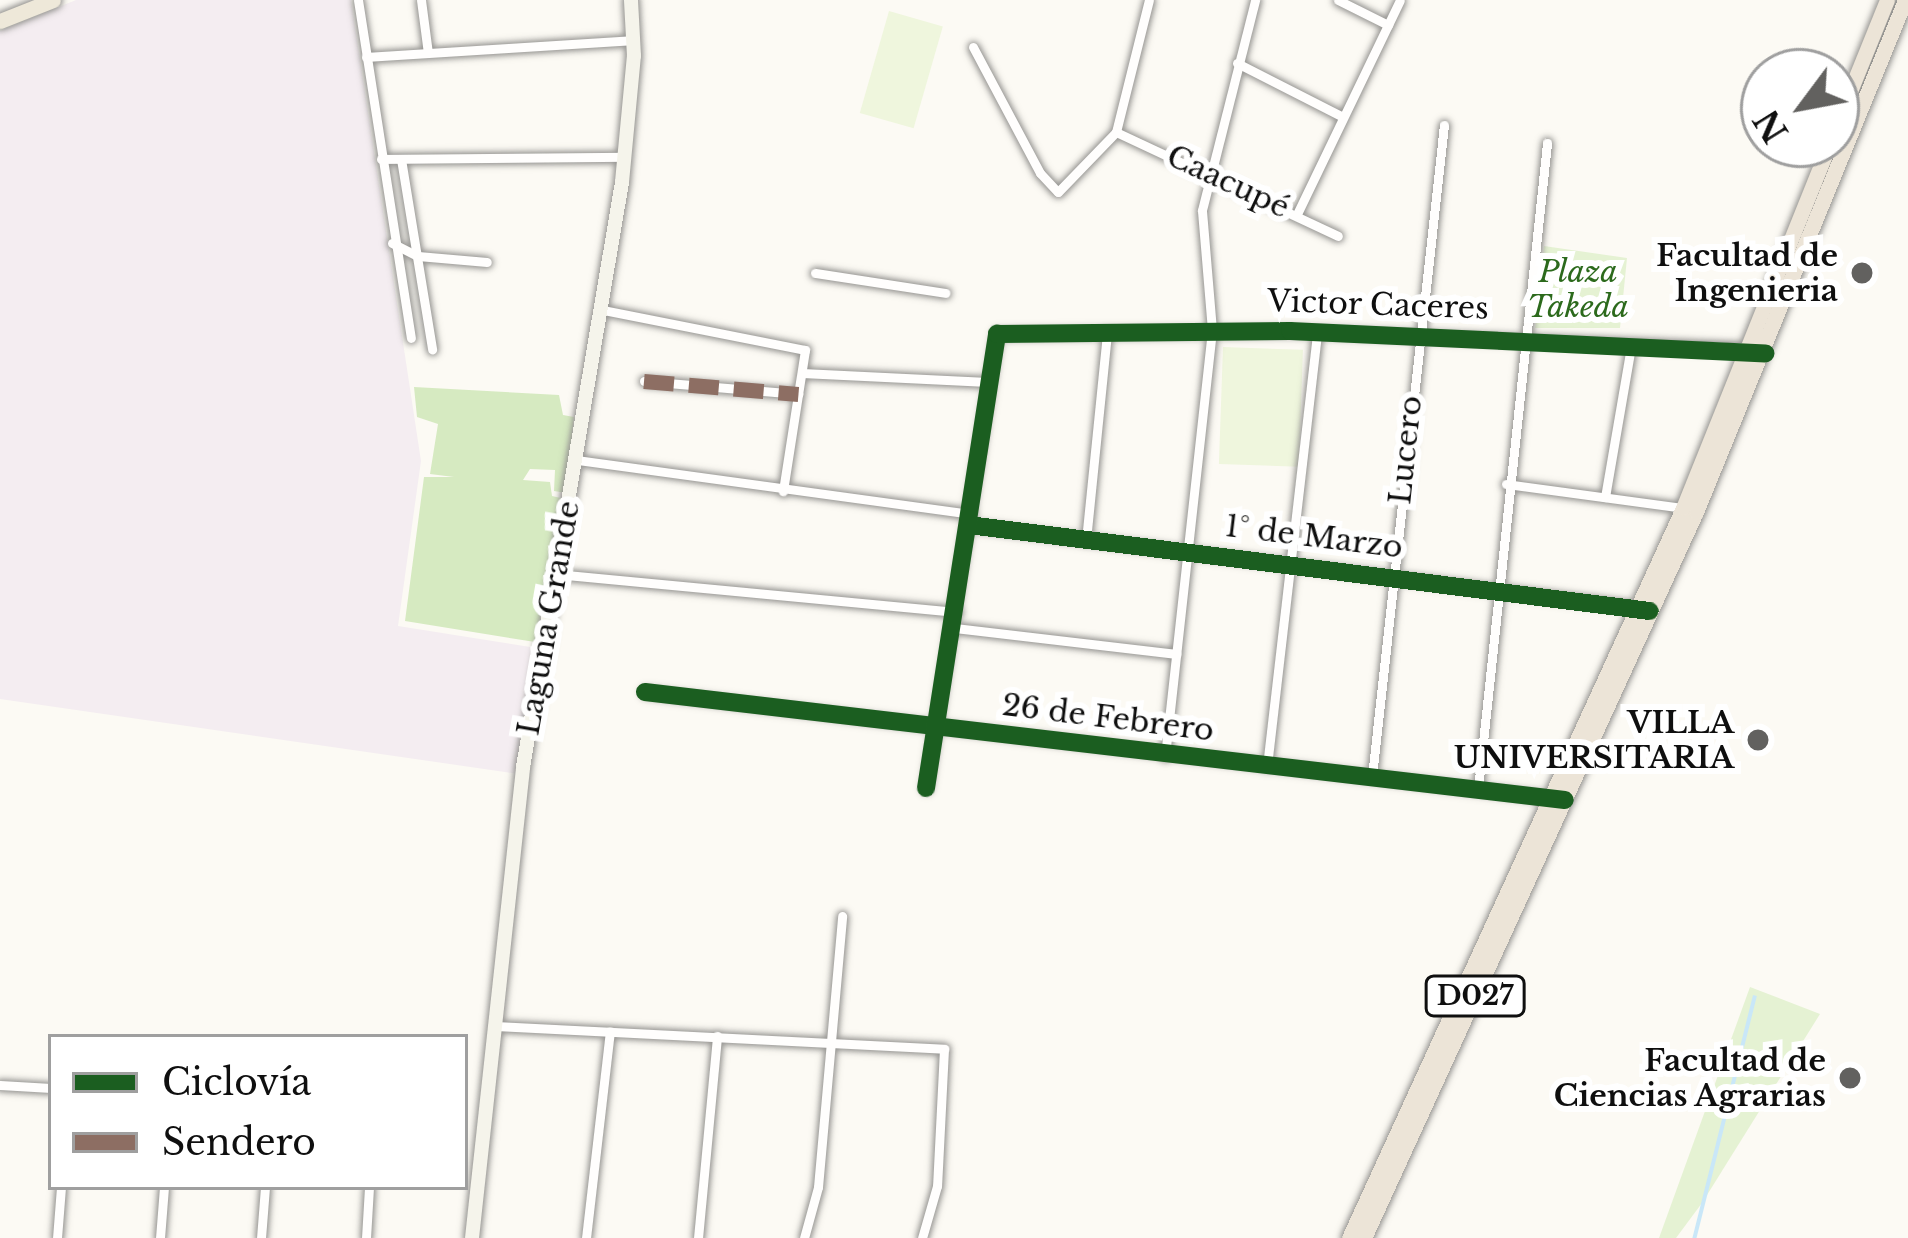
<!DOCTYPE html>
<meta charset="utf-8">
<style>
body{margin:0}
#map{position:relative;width:1908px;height:1238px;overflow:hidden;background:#fcfaf4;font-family:"Libre Baskerville",serif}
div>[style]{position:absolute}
.industrial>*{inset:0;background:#f4edf1}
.green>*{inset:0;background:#e5f2d3}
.forest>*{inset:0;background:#d6eac1}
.pitch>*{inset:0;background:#eff6dd;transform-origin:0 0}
.water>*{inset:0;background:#c9e7f8;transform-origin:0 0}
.roads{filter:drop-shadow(0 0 3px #969592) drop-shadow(0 0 3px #969592)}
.minor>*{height:9px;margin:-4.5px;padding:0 4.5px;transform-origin:4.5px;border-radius:4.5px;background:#fffefd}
.secondary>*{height:14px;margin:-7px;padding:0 7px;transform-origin:7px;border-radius:7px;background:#f5f4eb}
.primary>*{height:15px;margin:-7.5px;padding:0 7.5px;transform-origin:7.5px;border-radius:7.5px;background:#eee8d9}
.trunk>*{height:15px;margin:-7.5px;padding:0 7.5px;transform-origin:7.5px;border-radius:7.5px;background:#ece4d7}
.quiet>*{height:15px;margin-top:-7.5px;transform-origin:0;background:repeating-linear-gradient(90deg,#8d6e63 0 30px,transparent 0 45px)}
.cycleway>*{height:18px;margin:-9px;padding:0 9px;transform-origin:9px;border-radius:9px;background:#1b5e20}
.dots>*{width:33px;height:33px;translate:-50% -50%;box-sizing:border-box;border:6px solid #fff;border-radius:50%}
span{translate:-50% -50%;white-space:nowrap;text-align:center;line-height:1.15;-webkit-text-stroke:12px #fff;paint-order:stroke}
.shield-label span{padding:3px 9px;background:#fff;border:3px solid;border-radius:9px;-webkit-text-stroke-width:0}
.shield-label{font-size:27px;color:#0f0f0f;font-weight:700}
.street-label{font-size:30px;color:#0f0f0f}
.poi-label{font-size:30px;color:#0f0f0f;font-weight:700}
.right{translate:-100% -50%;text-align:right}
.park-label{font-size:30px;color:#2c6a1c;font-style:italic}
.legend{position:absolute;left:48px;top:1034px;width:420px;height:156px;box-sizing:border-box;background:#fff;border:3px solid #9f9f9f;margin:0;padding:15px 21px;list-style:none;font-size:36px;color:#0f0f0f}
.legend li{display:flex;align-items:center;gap:24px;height:60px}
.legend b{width:60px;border:3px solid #9f9f9f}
.north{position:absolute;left:1740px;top:48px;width:120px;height:120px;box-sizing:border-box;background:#fff;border:3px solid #9f9f9f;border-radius:50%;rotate:238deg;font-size:33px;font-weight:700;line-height:48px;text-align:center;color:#0f0f0f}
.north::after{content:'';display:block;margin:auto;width:42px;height:54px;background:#62615f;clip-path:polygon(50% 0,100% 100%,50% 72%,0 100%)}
</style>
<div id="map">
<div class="industrial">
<div style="clip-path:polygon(76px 0,351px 0,421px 461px,398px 626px,543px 649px,519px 774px,0 699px,0 31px)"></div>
</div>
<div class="green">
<div style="clip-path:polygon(1544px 246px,1627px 258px,1620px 328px,1535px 328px)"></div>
<div style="clip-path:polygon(1750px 987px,1820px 1014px,1702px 1203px,1676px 1238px,1659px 1238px)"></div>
</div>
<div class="forest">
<div style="clip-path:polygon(414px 387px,559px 395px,563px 415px,574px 417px,566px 493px,554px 491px,555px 470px,530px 469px,523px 480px,550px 482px,552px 496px,565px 499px,535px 642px,405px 621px,424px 477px,454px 477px,430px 474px,438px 424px,417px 417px)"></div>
</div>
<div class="pitch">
<div style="left:889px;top:11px;width:56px;height:106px;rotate:16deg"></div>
<div style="left:1223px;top:347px;width:80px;height:117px;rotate:2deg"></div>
</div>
<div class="water">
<div style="left:1753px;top:995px;width:4px;height:259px;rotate:14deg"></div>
</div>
<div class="roads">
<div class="minor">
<div style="left:358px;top:0;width:342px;rotate:81.1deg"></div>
<div style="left:421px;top:0;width:53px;rotate:82.5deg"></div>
<div style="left:1338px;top:0;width:56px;rotate:26.6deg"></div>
<div style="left:973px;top:47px;width:143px;rotate:62deg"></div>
<div style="left:1040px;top:173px;width:26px;rotate:47deg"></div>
<div style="left:1058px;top:192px;width:83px;rotate:-46deg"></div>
<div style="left:1116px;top:132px;width:136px;rotate:-76deg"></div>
<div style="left:366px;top:57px;width:269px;rotate:-3.6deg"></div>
<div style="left:1237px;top:63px;width:119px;rotate:27deg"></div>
<div style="left:1116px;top:132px;width:245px;rotate:25.1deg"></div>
<div style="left:381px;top:159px;width:244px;rotate:-0.5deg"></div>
<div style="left:401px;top:159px;width:193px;rotate:80.7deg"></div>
<div style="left:1297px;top:214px;width:237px;rotate:-64.3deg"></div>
<div style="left:392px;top:243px;width:29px;rotate:27deg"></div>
<div style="left:418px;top:256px;width:69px;rotate:5deg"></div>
<div style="left:815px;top:273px;width:132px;rotate:8.7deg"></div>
<div style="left:603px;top:310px;width:206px;rotate:11.2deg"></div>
<div style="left:805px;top:350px;width:143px;rotate:98.9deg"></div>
<div style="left:802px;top:373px;width:186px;rotate:2.8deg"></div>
<div style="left:644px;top:381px;width:155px;rotate:4.8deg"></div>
<div style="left:577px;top:460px;width:398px;rotate:7.8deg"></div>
<div style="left:1506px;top:484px;width:179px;rotate:7.7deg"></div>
<div style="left:1605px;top:497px;width:153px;rotate:-80.2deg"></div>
<div style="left:969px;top:525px;width:676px;rotate:6.97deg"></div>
<div style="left:1086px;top:540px;width:209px;rotate:-84.2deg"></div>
<div style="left:555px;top:574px;width:404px;rotate:5.4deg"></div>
<div style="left:955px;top:628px;width:223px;rotate:6.7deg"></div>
<div style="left:645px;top:692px;width:915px;rotate:6.65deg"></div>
<div style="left:1165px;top:756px;width:429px;rotate:-83.7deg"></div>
<div style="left:1212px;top:330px;width:120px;rotate:-94.8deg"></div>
<div style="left:1202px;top:210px;width:217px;rotate:-75.8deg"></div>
<div style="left:1267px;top:766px;width:437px;rotate:-83.4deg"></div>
<div style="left:1372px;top:776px;width:655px;rotate:-83.69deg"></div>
<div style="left:926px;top:788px;width:460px;rotate:-81.1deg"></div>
<div style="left:997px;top:334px;width:293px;rotate:-0.6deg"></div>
<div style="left:1290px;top:331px;width:458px;rotate:2.1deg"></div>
<div style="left:1478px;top:789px;width:650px;rotate:-83.9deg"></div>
<div style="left:495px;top:1026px;width:450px;rotate:2.9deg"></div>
<div style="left:944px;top:1049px;width:137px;rotate:92.9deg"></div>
<div style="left:937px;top:1186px;width:54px;rotate:106.1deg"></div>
<div style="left:0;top:1085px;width:51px;rotate:3.4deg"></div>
<div style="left:57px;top:1238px;width:51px;rotate:-85.5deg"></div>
<div style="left:160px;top:1238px;width:51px;rotate:-85.5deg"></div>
<div style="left:261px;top:1238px;width:51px;rotate:-85.5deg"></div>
<div style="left:366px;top:1238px;width:51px;rotate:-86.6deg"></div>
<div style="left:586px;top:1238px;width:208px;rotate:-83.4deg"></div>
<div style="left:698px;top:1238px;width:203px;rotate:-84.6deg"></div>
<div style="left:804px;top:1238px;width:53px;rotate:-74.6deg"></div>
<div style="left:818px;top:1187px;width:272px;rotate:-84.9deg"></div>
</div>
<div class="secondary">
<div style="left:472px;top:1238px;width:474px;rotate:-83.8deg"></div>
<div style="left:523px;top:767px;width:593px;rotate:-80.39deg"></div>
<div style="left:622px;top:182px;width:127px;rotate:-84.6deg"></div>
<div style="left:634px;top:56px;width:56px;rotate:-93.1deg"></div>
</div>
<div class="primary">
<div style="left:0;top:21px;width:57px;rotate:-21.6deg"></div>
</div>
<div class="trunk">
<div style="left:1836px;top:126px;width:136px;rotate:-68deg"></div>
<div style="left:1349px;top:1238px;width:803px;rotate:-65.41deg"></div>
<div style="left:1683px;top:508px;width:392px;rotate:-68.1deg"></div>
<div style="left:1364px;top:1238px;width:798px;rotate:-65.43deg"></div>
<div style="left:1696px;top:512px;width:553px;rotate:-67.79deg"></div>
</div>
</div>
<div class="quiet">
<div style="left:644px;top:381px;width:155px;rotate:4.8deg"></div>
</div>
<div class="cycleway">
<div style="left:969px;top:525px;width:686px;rotate:7.2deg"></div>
<div style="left:645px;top:692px;width:926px;rotate:6.7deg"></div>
<div style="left:926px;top:788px;width:460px;rotate:-81.1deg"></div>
<div style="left:997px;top:334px;width:293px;rotate:-0.6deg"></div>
<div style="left:1290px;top:331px;width:476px;rotate:2.7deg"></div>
</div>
<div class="dots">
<div style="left:1862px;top:273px;background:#62615f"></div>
<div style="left:1758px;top:740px;background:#62615f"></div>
<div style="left:1850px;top:1078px;background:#62615f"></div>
</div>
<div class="shield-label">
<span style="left:1475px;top:996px">D027</span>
</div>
<div class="street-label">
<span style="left:1228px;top:182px;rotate:25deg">Caacupé</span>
<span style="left:1378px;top:305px;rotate:2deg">Victor Caceres</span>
<span style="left:1406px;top:450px;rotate:-84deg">Lucero</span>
<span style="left:1314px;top:537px;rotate:7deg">1° de Marzo</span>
<span style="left:549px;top:618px;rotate:-80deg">Laguna Grande</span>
<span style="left:1108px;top:718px;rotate:7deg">26 de Febrero</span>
</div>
<div class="poi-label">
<span class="right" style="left:1838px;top:273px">Facultad de<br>Ingenieria</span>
<span class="right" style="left:1734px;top:740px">VILLA<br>UNIVERSITARIA</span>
<span class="right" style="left:1826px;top:1078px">Facultad de<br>Ciencias Agrarias</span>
</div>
<div class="park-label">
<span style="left:1578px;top:289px">Plaza<br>Takeda</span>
</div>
<ul class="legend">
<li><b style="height:15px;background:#1b5e20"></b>Ciclovía</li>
<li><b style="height:15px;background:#8d6e63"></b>Sendero</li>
</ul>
<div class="north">N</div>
</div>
